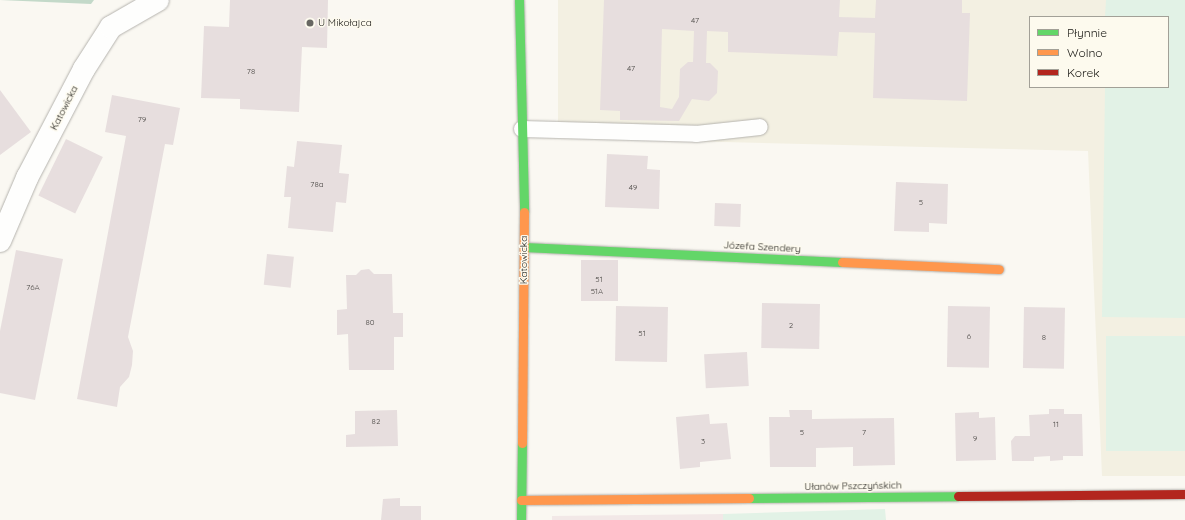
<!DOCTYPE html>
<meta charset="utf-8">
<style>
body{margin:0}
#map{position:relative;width:1185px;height:520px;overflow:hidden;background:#faf8f2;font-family:Quicksand,sans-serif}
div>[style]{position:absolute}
.commercial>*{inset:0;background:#f2e8e7}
.built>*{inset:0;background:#f3f0e2}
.green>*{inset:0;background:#e2f2e6;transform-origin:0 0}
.forest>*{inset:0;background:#c3d9c9}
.building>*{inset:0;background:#e7dede;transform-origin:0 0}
.roads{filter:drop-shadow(0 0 1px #b5b3ae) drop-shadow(0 0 1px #b5b3ae)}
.lane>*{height:16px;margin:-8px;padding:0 8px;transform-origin:8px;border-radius:8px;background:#fefefd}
.street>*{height:22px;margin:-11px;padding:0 11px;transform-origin:11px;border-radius:11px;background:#fefefd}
.fast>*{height:9px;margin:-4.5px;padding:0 4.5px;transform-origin:4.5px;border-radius:4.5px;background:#63d668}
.slow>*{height:9px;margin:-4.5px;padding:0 4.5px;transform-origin:4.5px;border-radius:4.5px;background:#ff974d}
.jam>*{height:9px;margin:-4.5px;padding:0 4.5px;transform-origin:4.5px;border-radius:4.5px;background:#b3261e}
.dots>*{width:11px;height:11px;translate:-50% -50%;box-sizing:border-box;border:2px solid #fdfaee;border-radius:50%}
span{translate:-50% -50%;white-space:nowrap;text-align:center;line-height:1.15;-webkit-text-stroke:3px #fdfaee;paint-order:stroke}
.number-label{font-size:8px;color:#4d4a47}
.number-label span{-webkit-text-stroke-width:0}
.poi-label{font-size:10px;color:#1a1915}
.left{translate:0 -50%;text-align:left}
.street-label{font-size:10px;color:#1a1915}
.legend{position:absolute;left:1029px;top:16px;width:140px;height:72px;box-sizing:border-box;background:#fdfaee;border:1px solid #a2a097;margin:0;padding:5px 7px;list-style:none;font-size:12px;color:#1a1915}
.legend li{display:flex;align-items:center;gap:8px;height:20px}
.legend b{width:20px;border:1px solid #a2a097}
</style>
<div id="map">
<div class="commercial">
<div style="clip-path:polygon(723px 514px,723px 520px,552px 520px,552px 516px)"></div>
</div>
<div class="built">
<div style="clip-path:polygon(evenodd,558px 0,1185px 0,1185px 476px,1102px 476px,1088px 151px,558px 138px,558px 0,1030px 17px,1168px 17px,1168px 87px,1030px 87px,1030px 17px)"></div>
</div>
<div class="green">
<div style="clip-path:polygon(1106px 0,1185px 0,1185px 318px,1102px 317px,1105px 87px,1168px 87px,1168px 17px,1105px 17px)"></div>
<div style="left:1185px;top:336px;width:115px;height:79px;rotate:90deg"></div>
<div style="clip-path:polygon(885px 509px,886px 520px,723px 520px,723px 514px)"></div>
</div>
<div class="forest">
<div style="clip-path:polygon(0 0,94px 0,91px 4px)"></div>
</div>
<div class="building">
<div style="clip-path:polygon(230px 0,328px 0,327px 48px,302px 47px,299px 112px,240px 109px,240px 99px,201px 98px,204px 26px,229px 27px)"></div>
<div style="clip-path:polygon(evenodd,604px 0,840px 0,839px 17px,875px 18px,876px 0,962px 0,962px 13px,970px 13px,967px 101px,873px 98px,875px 33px,839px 32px,837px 59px,837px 56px,728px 52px,728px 32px,707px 31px,706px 63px,710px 63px,718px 71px,717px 93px,709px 101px,692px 99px,679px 121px,620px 120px,620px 111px,600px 110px,604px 0,662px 29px,694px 31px,693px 62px,688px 62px,680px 69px,679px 97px,672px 109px,660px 107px,662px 29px)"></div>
<div style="clip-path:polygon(0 90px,31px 132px,0 155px)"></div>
<div style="clip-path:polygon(112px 95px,180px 108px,173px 145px,165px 144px,128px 337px,133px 351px,132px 365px,129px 377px,120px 387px,117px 407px,77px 399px,126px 136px,105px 132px)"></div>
<div style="left:66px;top:139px;width:41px;height:63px;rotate:26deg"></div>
<div style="clip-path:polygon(297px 141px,342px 145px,339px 173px,349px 174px,346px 203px,336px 202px,333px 232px,288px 228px,291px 197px,284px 197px,287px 166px,294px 167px)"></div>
<div style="clip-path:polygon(607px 154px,648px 156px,647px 169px,660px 170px,659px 209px,605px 207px)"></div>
<div style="clip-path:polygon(896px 182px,948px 184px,947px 224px,929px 223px,929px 232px,894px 231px)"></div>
<div style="left:715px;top:203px;width:26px;height:23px;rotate:2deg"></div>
<div style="clip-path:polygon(16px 250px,63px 259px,35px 400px,0 393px,0 331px)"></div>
<div style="left:267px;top:254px;width:27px;height:31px;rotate:6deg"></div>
<div style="left:581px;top:260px;width:37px;height:41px"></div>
<div style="clip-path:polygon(369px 269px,374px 274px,392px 274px,393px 313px,403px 313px,403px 337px,394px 337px,394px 370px,349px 370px,348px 334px,337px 335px,337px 310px,347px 309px,346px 275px,356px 275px,361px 270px)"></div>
<div style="left:762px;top:303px;width:58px;height:45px;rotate:1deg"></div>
<div style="left:616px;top:306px;width:52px;height:55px;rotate:1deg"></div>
<div style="left:948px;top:306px;width:42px;height:61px;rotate:1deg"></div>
<div style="left:1024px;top:307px;width:41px;height:61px;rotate:1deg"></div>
<div style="left:747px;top:352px;width:34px;height:43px;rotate:87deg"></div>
<div style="clip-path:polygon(1049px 409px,1064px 409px,1064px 414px,1082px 414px,1083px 456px,1063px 456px,1063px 460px,1050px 461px,1050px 456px,1034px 457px,1034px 461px,1012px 461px,1011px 441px,1015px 436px,1030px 436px,1029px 415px,1049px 414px)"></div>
<div style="clip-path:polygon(397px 410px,398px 446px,346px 447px,346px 435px,355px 434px,355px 411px)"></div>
<div style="clip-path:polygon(789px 410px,812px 410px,812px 419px,894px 418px,895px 465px,853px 466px,853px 447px,816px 448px,816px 467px,770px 467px,769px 417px,790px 417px)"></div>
<div style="clip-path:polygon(979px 412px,979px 418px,995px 417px,996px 460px,956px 461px,955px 413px)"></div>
<div style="clip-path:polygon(709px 414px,710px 424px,727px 423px,731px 459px,700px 462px,700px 467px,680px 469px,676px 417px)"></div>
<div style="clip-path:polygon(400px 498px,400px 506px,421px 506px,421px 520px,381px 520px,383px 499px)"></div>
</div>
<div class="roads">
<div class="lane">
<div style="left:522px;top:129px;width:174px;rotate:1.6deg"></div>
<div style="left:696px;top:134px;width:64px;rotate:-6.2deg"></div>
</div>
<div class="street">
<div style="left:0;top:241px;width:69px;rotate:-66.8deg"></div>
<div style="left:27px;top:178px;width:123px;rotate:-62.4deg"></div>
<div style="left:84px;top:69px;width:50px;rotate:-57.3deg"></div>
<div style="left:111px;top:27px;width:54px;rotate:-29.9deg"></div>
</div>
<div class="fast">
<div style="left:519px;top:0;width:212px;rotate:88.6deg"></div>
<div style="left:524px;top:247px;width:318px;rotate:2.7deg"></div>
<div style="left:749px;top:498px;width:209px;rotate:-0.5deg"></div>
<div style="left:521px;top:520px;width:77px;rotate:-89.3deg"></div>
</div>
<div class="slow">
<div style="left:842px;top:262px;width:157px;rotate:2.6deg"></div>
<div style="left:522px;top:443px;width:231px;rotate:-89.5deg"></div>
<div style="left:521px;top:500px;width:228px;rotate:-0.5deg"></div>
</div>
<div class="jam">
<div style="left:958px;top:496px;width:227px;rotate:-0.5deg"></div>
</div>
</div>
<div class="dots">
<div style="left:310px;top:23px;background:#686762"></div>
</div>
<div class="number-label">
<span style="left:695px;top:21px">47</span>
<span style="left:631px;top:69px">47</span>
<span style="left:251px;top:72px">78</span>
<span style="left:142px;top:120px">79</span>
<span style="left:317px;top:185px">78a</span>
<span style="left:633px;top:188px">49</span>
<span style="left:921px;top:203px">5</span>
<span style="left:599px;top:280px">51</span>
<span style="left:33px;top:288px">76A</span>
<span style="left:597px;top:292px">51A</span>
<span style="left:370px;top:323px">80</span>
<span style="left:791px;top:326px">2</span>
<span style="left:642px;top:334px">51</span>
<span style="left:969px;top:337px">6</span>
<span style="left:1044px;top:338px">8</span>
<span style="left:376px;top:422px">82</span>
<span style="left:1056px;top:425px">11</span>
<span style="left:802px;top:433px">5</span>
<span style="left:864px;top:433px">7</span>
<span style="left:975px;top:439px">9</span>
<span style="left:703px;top:442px">3</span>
</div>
<div class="poi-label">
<span class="left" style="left:318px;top:23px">U Mikołajca</span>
</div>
<div class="street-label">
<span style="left:64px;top:108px;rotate:-63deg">Katowicka</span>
<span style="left:762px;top:247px;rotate:3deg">Józefa Szendery</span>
<span style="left:524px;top:260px;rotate:-90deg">Katowicka</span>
<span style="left:853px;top:486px;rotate:-1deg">Ułanów Pszczyńskich</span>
</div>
<ul class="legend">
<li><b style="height:5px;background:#63d668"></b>Płynnie</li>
<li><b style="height:5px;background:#ff974d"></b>Wolno</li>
<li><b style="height:5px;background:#b3261e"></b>Korek</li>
</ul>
</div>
